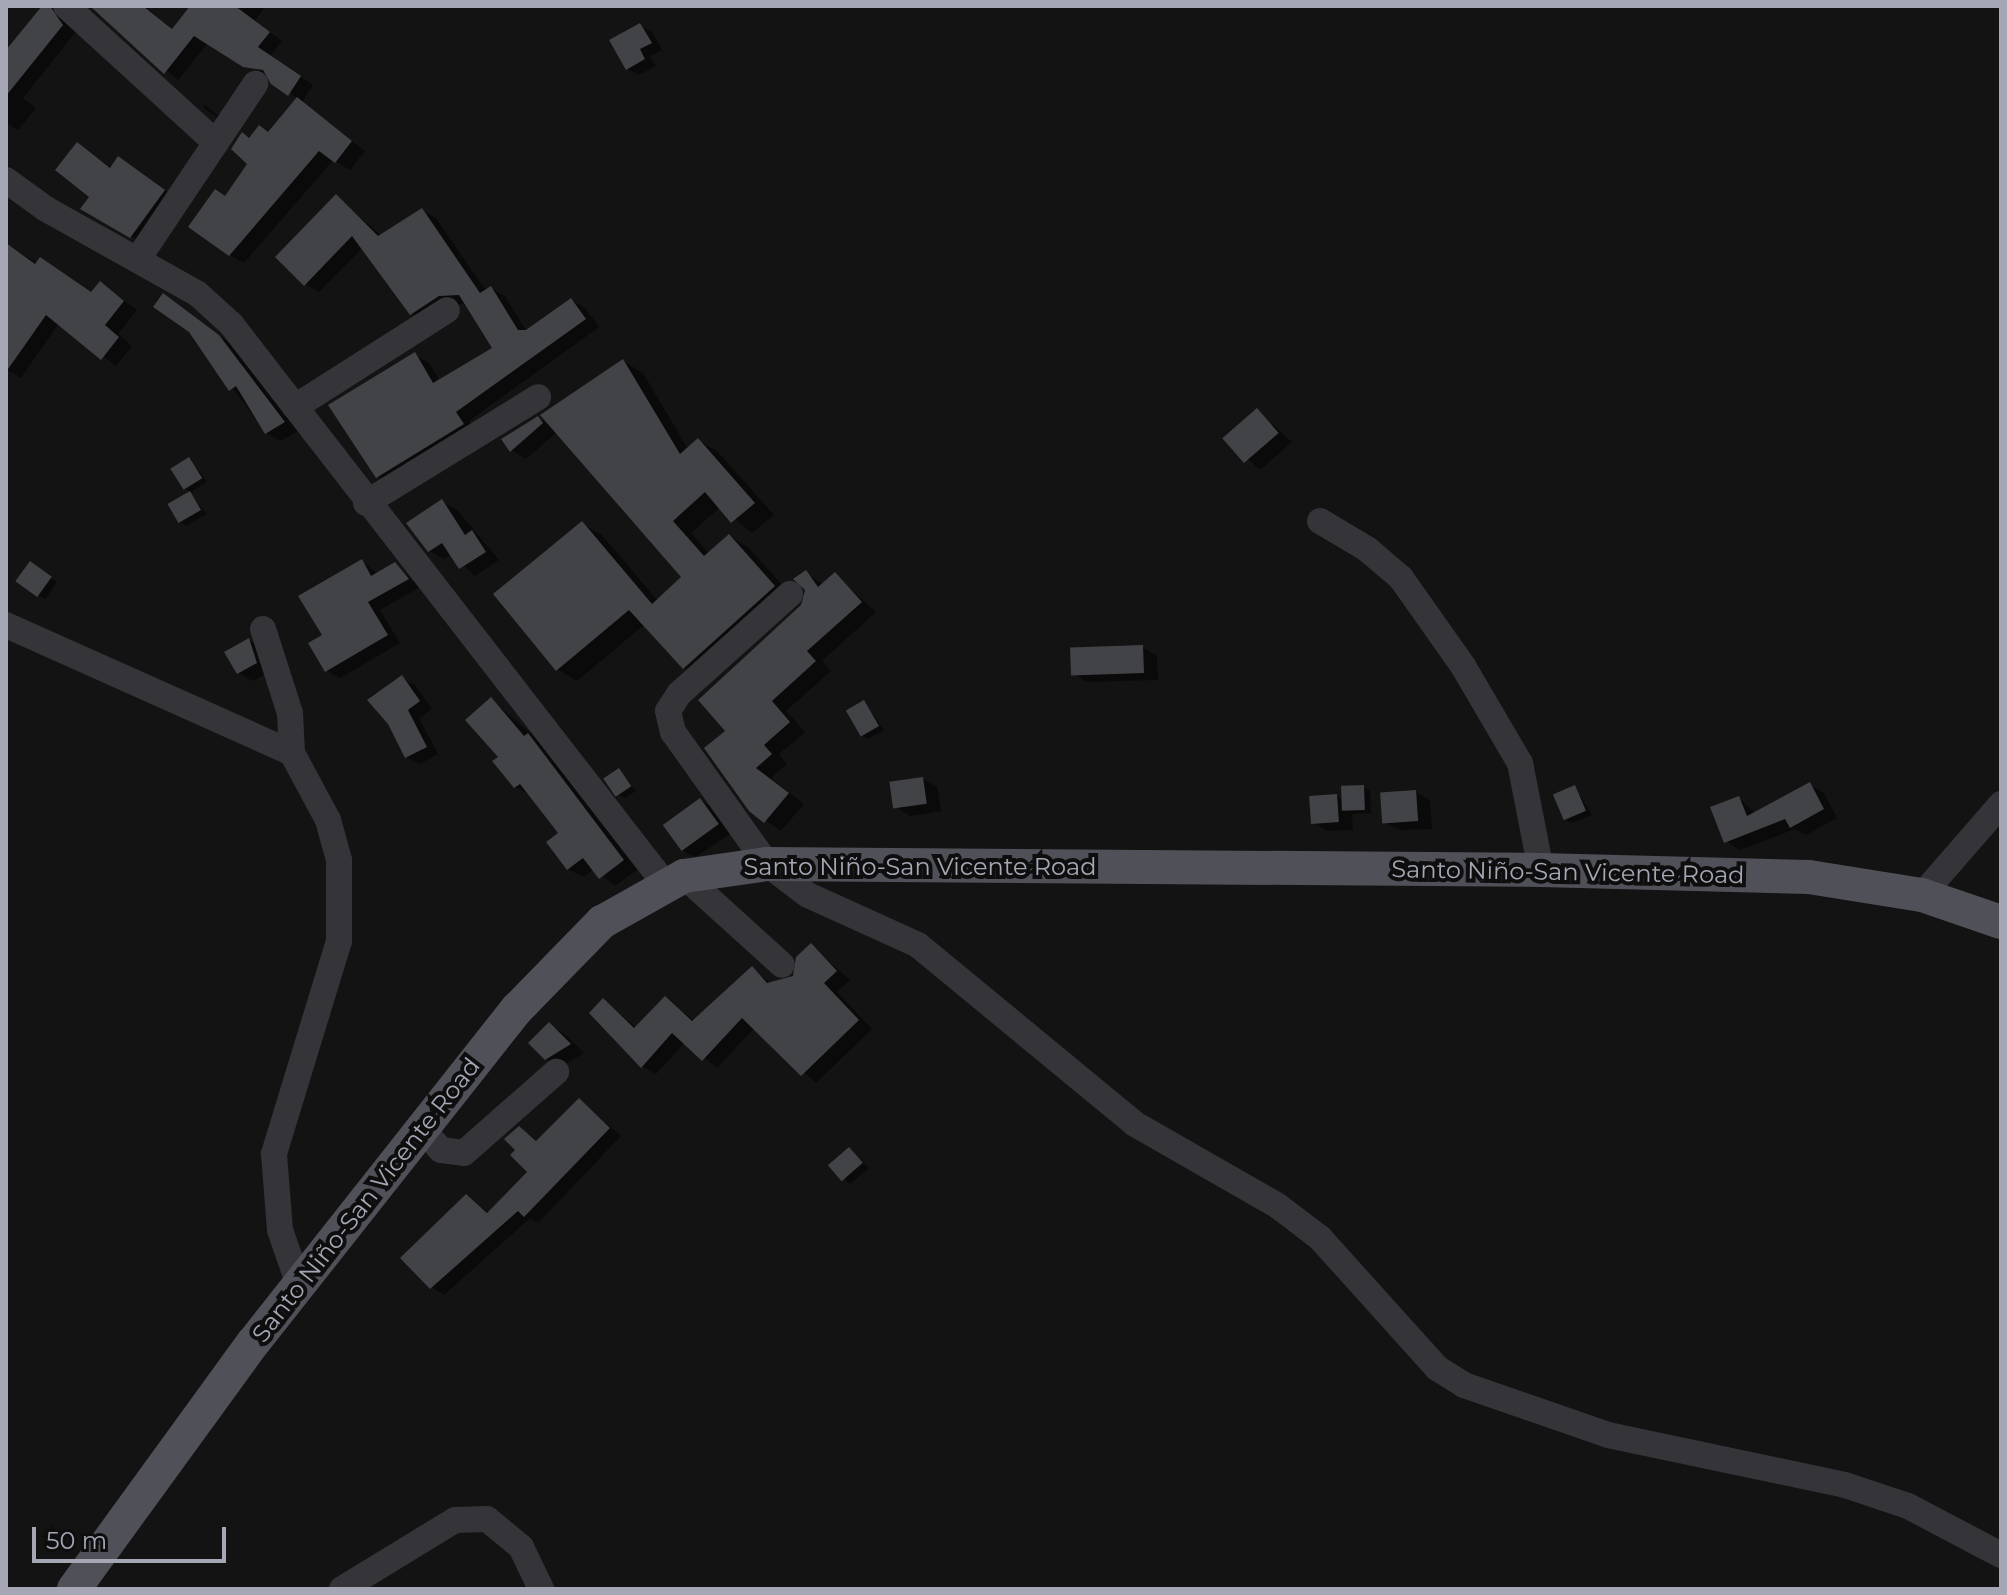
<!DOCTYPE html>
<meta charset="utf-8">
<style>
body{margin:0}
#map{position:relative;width:2007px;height:1595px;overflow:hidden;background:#131314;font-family:Montserrat,sans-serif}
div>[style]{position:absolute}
.shadow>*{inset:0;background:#0007;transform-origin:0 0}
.building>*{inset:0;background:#424347;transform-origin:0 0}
.minor>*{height:26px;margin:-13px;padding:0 13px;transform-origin:13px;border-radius:13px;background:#343439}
.major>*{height:34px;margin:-17px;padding:0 17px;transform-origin:17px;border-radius:17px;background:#505158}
span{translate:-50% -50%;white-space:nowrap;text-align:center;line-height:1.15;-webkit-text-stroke:8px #0e0e0f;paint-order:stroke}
.street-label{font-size:24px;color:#a5a8b4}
.frame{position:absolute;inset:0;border:8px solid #a5a8b4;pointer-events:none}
.scale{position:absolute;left:32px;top:1527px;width:194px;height:36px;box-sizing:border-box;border:4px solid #a5a8b4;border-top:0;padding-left:10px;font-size:24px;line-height:28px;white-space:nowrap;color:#a5a8b4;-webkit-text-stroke:6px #0e0e0f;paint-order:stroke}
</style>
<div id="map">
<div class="shadow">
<div style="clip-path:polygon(44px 6px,66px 6px,63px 12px,75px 33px,23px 98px,36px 108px,18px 130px,6px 123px,6px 68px)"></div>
<div style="clip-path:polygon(90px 6px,145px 6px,174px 30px,193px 6px,265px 6px,255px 21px,282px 41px,270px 56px,313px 85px,302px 102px,365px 151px,350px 170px,333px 160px,244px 263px,230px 255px,226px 198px,250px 164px,250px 139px,269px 134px,298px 99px,268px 75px,208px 43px,178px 80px)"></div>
<div style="clip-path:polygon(640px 26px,652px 32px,662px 50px,650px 56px,656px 66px,639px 75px,627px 69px)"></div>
<div style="left:205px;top:105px;width:21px;height:3px;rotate:37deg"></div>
<div style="clip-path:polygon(78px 145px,112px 168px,119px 159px,184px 203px,152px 248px,83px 208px,92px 197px)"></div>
<div style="clip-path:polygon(336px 197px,382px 236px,422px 210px,436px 218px,486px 291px,491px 288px,505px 296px,527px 332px,571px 300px,585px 308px,599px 327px,469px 421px,476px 432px,391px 485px,378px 476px,415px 355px,429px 363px,440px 381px,495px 349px,463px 303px,425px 321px,411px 313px,363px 247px,319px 292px,305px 284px)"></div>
<div style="clip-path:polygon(6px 245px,93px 294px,101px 284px,137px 310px,118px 334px,132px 346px,116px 366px,59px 323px,21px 378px,6px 369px)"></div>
<div style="clip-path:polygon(164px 296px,234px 346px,298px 431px,281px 441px,266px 433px)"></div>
<div style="clip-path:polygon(623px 361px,643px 373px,688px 449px,698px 440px,718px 452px,774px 515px,752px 533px,720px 507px,691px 533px,709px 554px,729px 536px,749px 548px,794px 598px,704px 679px,684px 668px,645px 624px,577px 681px,557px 669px,582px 524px,602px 535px,658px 601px,684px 577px,557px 432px,526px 459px,511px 450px,538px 418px,550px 425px)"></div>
<div style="clip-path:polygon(1257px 410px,1292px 442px,1260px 470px,1225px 438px)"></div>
<div style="clip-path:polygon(189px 459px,207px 482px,191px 492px,184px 488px)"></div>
<div style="clip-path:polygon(190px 494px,207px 514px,186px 526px,180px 522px)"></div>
<div style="clip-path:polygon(442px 502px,457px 510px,499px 560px,475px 576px,451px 554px,444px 559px,430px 551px)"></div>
<div style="clip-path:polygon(362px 561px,378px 574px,395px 564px,420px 587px,380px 610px,400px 643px,340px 678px,327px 671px,325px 636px)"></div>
<div style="clip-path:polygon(37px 568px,57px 582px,45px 599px,19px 582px)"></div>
<div style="clip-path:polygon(806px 573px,824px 585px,835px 575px,876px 612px,822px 661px,831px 671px,786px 711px,805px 732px,779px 754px,787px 764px,771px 778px,804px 804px,781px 831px,750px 809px,727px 731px,803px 606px)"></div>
<div style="clip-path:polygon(249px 640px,264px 649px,271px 671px,253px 681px,238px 673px)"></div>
<div style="clip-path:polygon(1142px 647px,1157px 656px,1158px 680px,1087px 682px,1073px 673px)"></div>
<div style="clip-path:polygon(402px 678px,415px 685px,432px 709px,419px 718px,438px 754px,420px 764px,407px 757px,390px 723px)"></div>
<div style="clip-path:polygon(492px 700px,543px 744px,638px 869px,615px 886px,594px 869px,583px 877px,568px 869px,561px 834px,530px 795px,515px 787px,500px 758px)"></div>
<div style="clip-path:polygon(864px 702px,884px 730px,868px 739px,861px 736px)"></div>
<div style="clip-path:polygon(619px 770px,636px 791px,625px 798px,618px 794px)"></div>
<div style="clip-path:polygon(923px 779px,937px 787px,941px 811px,910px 816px,896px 807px)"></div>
<div style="clip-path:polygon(1810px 785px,1824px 793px,1837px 818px,1806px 835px,1795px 829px,1740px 850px,1726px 841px,1739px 798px,1756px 814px)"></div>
<div style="clip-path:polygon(1363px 787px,1370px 791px,1371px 813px,1352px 814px,1353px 830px,1327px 831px,1312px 822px,1337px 796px,1344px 800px)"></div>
<div style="clip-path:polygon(1575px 788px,1592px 815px,1571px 823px,1565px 819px)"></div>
<div style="clip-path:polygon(1416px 792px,1430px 800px,1432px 829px,1399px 830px,1384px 822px)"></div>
<div style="clip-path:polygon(700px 800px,715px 809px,732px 833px,695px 857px,680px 849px)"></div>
<div style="clip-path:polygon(811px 946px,850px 980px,837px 992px,872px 1029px,816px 1083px,755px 1027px,717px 1068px,685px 1042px,656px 1074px,642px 1066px,603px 1001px,637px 1028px,665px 998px,695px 1021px,752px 969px,772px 984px,795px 978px)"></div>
<div style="clip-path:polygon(549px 1024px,563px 1033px,584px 1053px,561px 1067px,546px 1059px)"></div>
<div style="clip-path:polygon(579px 1100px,621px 1136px,538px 1223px,530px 1218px,444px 1295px,431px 1287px,467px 1197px,490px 1213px,530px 1172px,518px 1150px,519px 1128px,539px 1141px)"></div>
<div style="clip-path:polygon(849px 1150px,869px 1168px,850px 1184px,830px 1166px)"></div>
</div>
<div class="building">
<div style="clip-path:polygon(42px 6px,50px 6px,63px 25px,6px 96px,6px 50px)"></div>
<div style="clip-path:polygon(90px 6px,143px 6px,172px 29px,190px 6px,235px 6px,270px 32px,258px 47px,301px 76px,288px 96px,271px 84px,263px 70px,243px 67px,194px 36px,164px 74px)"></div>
<div style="clip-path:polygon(640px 23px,652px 43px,640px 49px,645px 59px,626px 70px,609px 40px)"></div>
<div style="clip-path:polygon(297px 97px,352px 141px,335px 163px,319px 151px,229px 256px,188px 227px,215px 189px,225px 196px,247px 164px,231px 149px,242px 132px,249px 138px,259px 125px,268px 132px)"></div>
<div style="clip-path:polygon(77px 142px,110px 168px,118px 156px,165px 190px,130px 238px,80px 209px,89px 197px,55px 170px)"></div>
<div style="clip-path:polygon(336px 194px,378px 236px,422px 208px,480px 293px,491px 286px,518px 330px,526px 330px,571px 298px,586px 319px,456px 412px,464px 424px,376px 478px,328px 405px,415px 352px,433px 383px,492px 348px,459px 295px,439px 296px,410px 315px,352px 236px,304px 286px,275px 257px)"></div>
<div style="clip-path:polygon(6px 243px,35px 264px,40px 257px,91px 292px,100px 281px,124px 301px,105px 325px,119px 337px,101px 360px,46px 315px,6px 372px)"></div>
<div style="clip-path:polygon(163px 293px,219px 335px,285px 422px,265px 434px,236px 386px,229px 391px,189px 332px,153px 307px)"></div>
<div style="clip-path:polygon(623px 359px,680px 454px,698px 438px,755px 503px,731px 523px,705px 492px,673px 521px,704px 556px,729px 534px,775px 586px,683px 669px,629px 610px,556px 671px,493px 594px,582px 521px,652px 604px,681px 577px,540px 415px)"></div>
<div style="left:1257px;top:408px;width:33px;height:46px;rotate:49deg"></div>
<div style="clip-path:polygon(538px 416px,543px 423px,510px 452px,501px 439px)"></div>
<div style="left:189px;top:457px;width:25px;height:22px;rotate:58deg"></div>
<div style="left:190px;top:491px;width:22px;height:26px;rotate:60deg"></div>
<div style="clip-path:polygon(442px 499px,465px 535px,472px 530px,486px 552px,459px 569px,442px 543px,428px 552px,406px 523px)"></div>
<div style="clip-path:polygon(362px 559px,371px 576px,395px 562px,409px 579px,368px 602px,388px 635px,325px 672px,308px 643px,322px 635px,298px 596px)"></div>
<div style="left:30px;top:561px;width:27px;height:25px;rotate:36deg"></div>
<div style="clip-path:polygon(806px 570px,818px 587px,835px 572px,862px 602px,807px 651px,816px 661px,772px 701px,790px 722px,764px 745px,772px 754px,756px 768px,789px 793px,764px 823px,749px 811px,704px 748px,725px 731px,698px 700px,801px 605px,805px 590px,793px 579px)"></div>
<div style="clip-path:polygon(249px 638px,257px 663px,237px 674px,224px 652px)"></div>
<div style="left:1143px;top:645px;width:28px;height:73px;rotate:88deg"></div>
<div style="clip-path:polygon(402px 675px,420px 701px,408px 710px,427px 747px,405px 758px,388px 724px,367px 700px)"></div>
<div style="clip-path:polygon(491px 697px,524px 736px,528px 733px,624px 860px,599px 879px,583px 858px,567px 870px,546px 842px,558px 833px,520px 784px,514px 788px,492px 761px,498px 757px,465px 720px)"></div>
<div style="left:864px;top:700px;width:30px;height:21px;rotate:60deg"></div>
<div style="left:619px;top:768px;width:22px;height:19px;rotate:56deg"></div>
<div style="left:923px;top:777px;width:27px;height:34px;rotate:82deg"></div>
<div style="clip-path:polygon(1810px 782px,1824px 809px,1790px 828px,1785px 819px,1724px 843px,1710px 807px,1739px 796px,1747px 816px)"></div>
<div style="left:1364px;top:785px;width:25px;height:23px;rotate:88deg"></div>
<div style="left:1575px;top:785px;width:28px;height:24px;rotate:67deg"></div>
<div style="left:1416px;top:790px;width:31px;height:36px;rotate:86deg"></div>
<div style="left:1337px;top:794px;width:28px;height:28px;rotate:86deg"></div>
<div style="left:700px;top:798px;width:32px;height:46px;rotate:54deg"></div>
<div style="clip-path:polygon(811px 943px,837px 971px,824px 983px,859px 1020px,801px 1076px,742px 1018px,702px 1061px,672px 1033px,641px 1068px,589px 1013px,603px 998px,634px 1028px,665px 996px,692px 1021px,752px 966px,767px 983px,793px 976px,796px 957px)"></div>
<div style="clip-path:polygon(549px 1022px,571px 1044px,545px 1060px,528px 1043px)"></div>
<div style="clip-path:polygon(579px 1098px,610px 1128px,524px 1217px,518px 1211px,430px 1289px,400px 1258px,466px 1194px,487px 1213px,527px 1172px,510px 1155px,515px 1150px,504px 1139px,519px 1126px,536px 1141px)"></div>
<div style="left:849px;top:1147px;width:21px;height:28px;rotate:49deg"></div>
</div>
<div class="minor">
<div style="left:66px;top:6px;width:203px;rotate:42.4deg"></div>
<div style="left:6px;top:180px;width:49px;rotate:35.9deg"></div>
<div style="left:46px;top:209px;width:174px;rotate:29.2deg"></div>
<div style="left:198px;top:294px;width:45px;rotate:42.3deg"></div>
<div style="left:231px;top:324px;width:708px;rotate:52.22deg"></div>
<div style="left:138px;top:259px;width:211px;rotate:-56.2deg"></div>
<div style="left:295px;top:407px;width:180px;rotate:-32.5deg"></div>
<div style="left:366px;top:503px;width:202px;rotate:-31.6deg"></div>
<div style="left:1320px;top:521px;width:55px;rotate:30.8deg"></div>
<div style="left:1367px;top:549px;width:45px;rotate:40.5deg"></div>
<div style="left:1401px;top:578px;width:108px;rotate:54.8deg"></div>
<div style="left:1463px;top:666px;width:113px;rotate:59.6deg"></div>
<div style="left:1520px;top:763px;width:109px;rotate:78.9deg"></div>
<div style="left:790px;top:594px;width:149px;rotate:138deg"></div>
<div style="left:679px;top:694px;width:20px;rotate:123deg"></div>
<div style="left:668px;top:711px;width:22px;rotate:77deg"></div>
<div style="left:673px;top:732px;width:162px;rotate:54.5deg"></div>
<div style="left:767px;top:864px;width:51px;rotate:37.1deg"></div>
<div style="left:808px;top:895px;width:121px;rotate:24.4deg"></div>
<div style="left:918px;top:945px;width:281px;rotate:39.5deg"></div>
<div style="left:1135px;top:1124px;width:165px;rotate:29.8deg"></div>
<div style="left:1278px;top:1206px;width:53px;rotate:37.3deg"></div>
<div style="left:1320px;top:1238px;width:175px;rotate:48deg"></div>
<div style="left:1437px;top:1368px;width:32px;rotate:32deg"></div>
<div style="left:1464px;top:1385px;width:152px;rotate:19.1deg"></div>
<div style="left:1608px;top:1435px;width:242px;rotate:11.9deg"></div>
<div style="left:1845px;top:1485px;width:66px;rotate:18.4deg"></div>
<div style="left:1908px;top:1506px;width:105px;rotate:27.8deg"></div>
<div style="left:6px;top:625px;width:313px;rotate:24.1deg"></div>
<div style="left:263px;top:629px;width:88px;rotate:72.2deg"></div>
<div style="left:290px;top:713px;width:40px;rotate:87.1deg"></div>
<div style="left:292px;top:753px;width:76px;rotate:61.8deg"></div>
<div style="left:328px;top:820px;width:41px;rotate:74.6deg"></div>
<div style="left:339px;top:860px;width:81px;rotate:90deg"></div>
<div style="left:339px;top:941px;width:223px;rotate:107deg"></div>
<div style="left:274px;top:1154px;width:76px;rotate:85.5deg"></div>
<div style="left:280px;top:1230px;width:58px;rotate:70.9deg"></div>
<div style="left:684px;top:876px;width:132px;rotate:42.2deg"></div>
<div style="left:1922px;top:895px;width:121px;rotate:-49deg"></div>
<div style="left:422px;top:1129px;width:28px;rotate:48deg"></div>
<div style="left:441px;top:1150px;width:23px;rotate:7deg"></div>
<div style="left:464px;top:1153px;width:123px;rotate:-41.4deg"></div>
<div style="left:342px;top:1589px;width:132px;rotate:-31.4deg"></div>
<div style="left:455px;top:1520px;width:32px;rotate:-2deg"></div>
<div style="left:487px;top:1519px;width:44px;rotate:39.5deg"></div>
<div style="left:521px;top:1547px;width:47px;rotate:64.5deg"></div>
</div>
<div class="major">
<div style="left:74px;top:1589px;width:304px;rotate:-54deg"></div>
<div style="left:253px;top:1343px;width:426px;rotate:-51.7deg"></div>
<div style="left:517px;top:1009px;width:122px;rotate:-45.7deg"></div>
<div style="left:602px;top:922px;width:94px;rotate:-29.3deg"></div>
<div style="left:684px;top:876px;width:84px;rotate:-8.2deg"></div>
<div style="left:767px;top:864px;width:774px;rotate:0.44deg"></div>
<div style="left:1541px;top:870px;width:268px;rotate:1.5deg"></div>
<div style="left:1809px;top:877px;width:114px;rotate:9.1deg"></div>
<div style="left:1922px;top:895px;width:83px;rotate:18.9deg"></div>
</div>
<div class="street-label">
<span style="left:920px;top:867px">Santo Niño-San Vicente Road</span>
<span style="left:1568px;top:872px;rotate:1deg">Santo Niño-San Vicente Road</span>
<span style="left:366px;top:1200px;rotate:-52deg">Santo Niño-San Vicente Road</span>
</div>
<div class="frame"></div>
<div class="scale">50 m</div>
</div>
